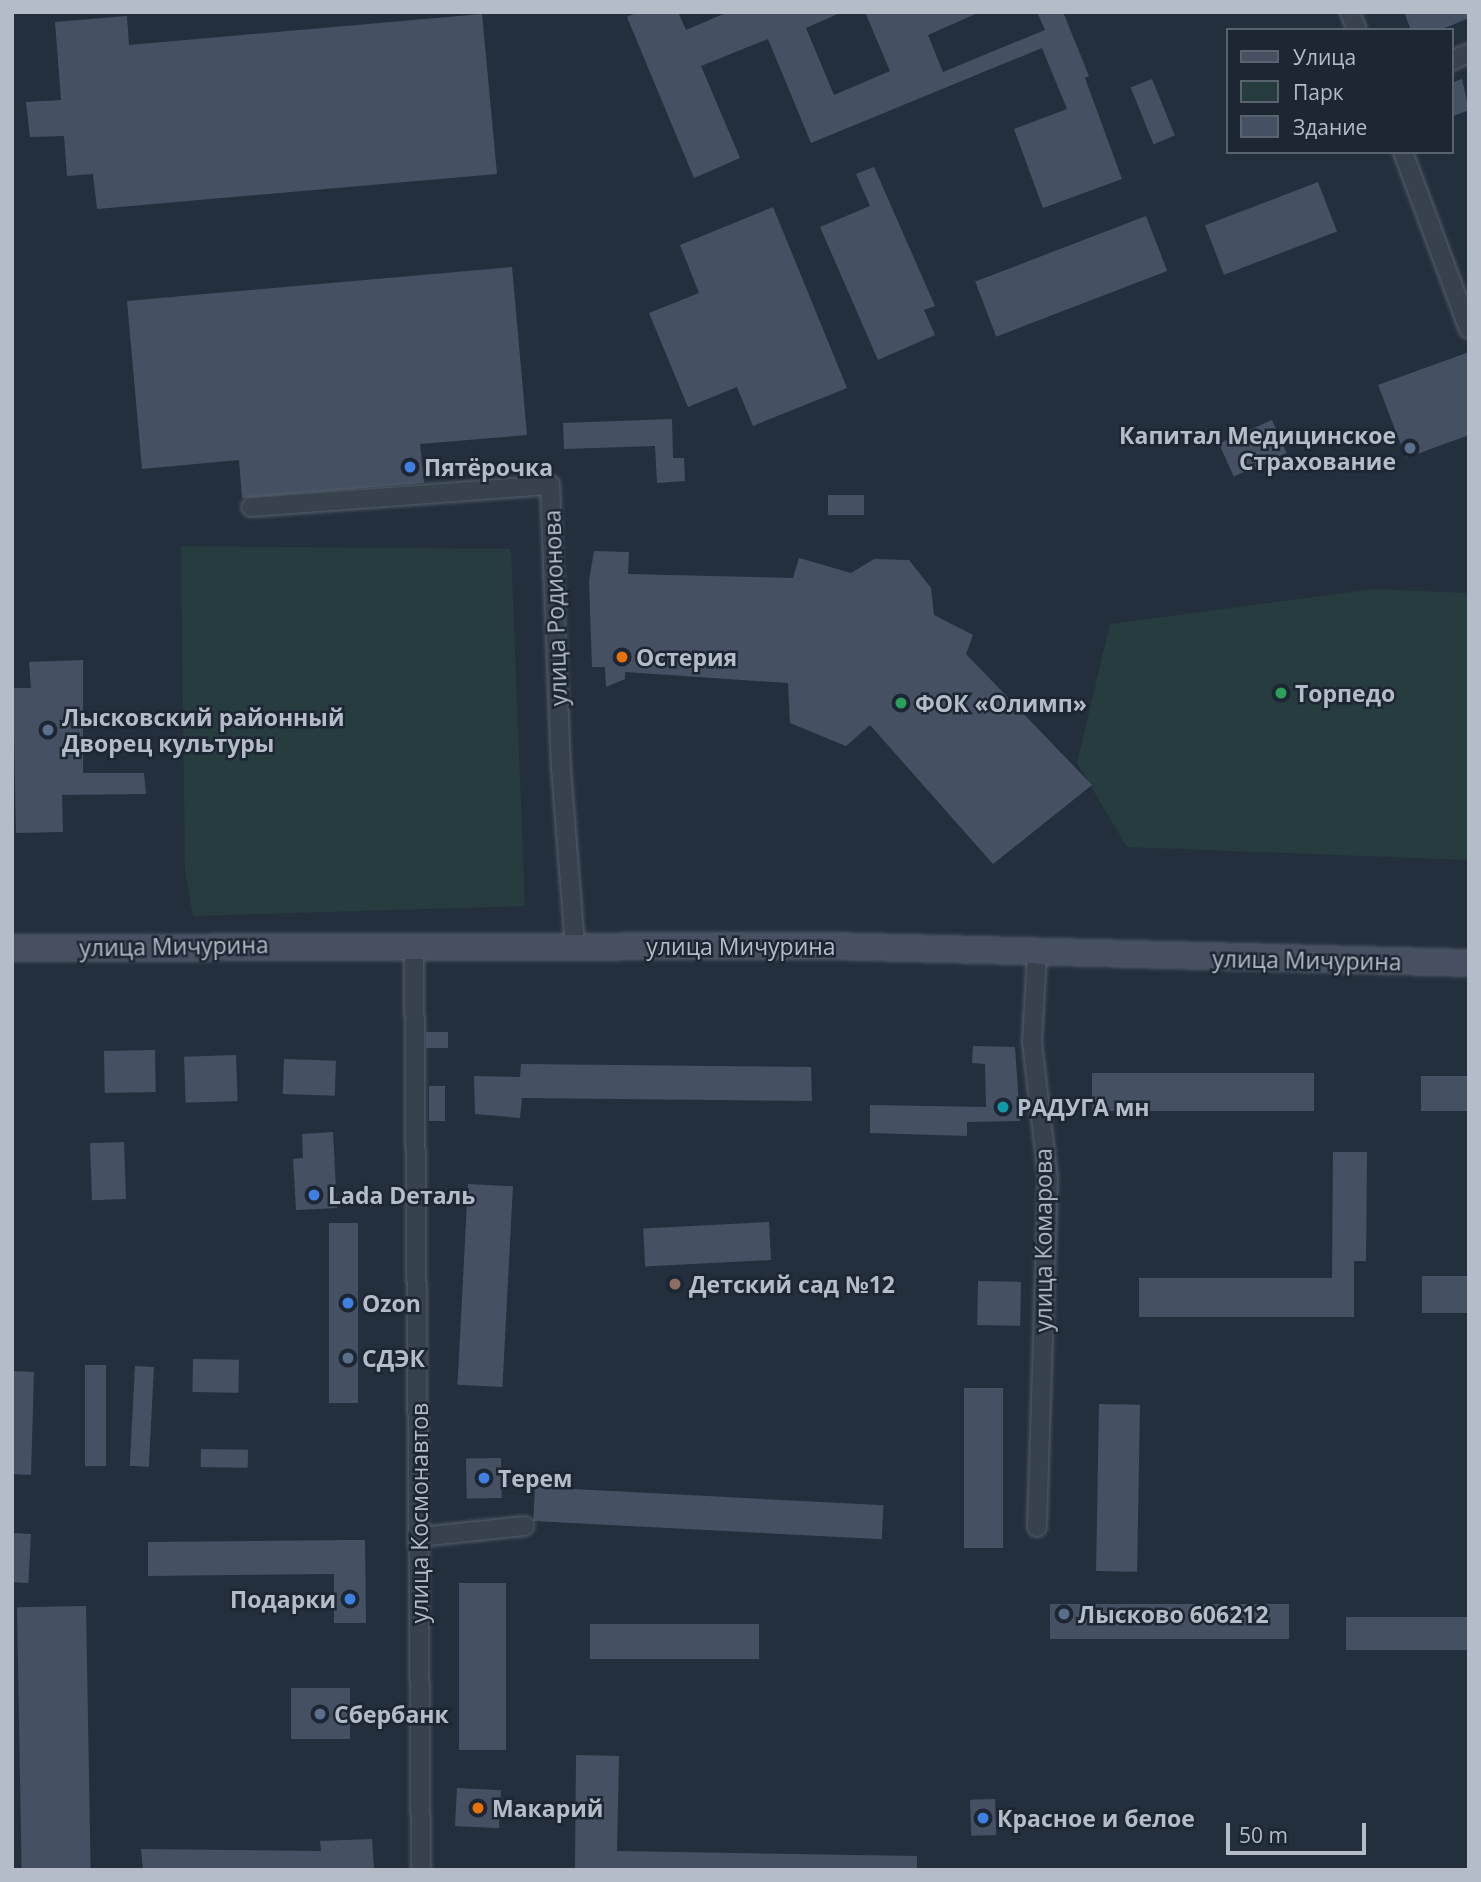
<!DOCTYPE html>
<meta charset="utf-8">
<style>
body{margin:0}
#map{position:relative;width:1481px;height:1882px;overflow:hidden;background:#242f3e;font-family:"Open Sans",sans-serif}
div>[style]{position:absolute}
.green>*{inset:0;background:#263c3f}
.building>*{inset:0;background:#455162;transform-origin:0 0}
.roads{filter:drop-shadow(0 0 2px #565f6c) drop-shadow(0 0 2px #565f6c)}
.street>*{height:18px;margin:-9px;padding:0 9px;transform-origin:9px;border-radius:9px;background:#38414e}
.secondary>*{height:24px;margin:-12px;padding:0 12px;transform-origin:12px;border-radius:12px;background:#465061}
.dots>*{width:19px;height:19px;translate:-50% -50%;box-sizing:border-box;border:4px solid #1d2633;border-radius:50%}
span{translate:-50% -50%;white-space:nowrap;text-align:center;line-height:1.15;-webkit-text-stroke:5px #1d2633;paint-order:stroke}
.poi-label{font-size:23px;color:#b4bcc9;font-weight:700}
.right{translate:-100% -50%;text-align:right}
.left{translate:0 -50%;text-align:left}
.street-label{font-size:23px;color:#b4bcc9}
.frame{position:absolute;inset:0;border:14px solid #b4bcc9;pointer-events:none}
.legend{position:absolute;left:1226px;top:28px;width:228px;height:126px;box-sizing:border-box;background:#1d2633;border:2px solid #59626f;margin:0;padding:9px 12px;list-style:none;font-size:21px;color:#b4bcc9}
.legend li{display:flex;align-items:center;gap:14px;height:35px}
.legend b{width:35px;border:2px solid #59626f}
.scale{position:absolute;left:1226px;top:1823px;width:140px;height:32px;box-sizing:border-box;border:4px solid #b4bcc9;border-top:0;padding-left:9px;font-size:21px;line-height:24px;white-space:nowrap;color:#b4bcc9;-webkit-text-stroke:5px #1d2633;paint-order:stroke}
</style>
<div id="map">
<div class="green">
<div style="clip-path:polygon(181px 546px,511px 549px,525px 906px,193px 916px,185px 870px)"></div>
<div style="clip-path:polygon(1374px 589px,1469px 593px,1469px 860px,1127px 847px,1077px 763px,1110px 624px)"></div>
</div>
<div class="building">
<div style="clip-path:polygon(638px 12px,678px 12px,686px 30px,728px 12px,842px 12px,806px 28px,834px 95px,890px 71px,865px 12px,980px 12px,928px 35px,943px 72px,1045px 30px,1037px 12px,1063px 12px,1089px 76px,1085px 78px,1122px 179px,1043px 208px,1014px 129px,1067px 109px,1042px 48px,811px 143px,768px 39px,701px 66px,740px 158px,694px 178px,627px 17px)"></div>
<div style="clip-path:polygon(1404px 12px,1469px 12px,1469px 18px,1440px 30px,1411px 30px)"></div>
<div style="clip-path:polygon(482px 14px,497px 174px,97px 209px,93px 174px,67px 176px,64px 136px,30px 137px,26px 102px,61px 100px,55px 22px,127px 16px,129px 45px)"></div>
<div style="left:1152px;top:79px;width:61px;height:23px;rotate:68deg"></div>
<div style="clip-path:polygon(1462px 79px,1469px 110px,1451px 117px,1451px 83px)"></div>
<div style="clip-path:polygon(874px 167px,935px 306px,924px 310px,935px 335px,878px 360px,820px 227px,870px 206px,856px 174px)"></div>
<div style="left:1318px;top:182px;width:53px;height:121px;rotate:69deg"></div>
<div style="clip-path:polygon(773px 207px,847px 388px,753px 426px,737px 387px,688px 407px,649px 313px,699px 293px,680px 245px)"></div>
<div style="left:1146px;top:216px;width:59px;height:183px;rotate:69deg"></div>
<div style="clip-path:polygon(512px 267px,527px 435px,420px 444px,424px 483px,242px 498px,239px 460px,142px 469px,127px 301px)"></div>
<div style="clip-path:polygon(1469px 352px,1469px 435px,1406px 458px,1378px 385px)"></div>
<div style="clip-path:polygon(672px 419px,673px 458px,684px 458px,685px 481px,657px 483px,655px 446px,564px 449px,563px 423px)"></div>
<div style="left:1272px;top:420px;width:36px;height:58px;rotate:66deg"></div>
<div style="left:828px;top:495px;width:36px;height:20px"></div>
<div style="clip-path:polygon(594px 551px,629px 552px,628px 574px,793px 578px,799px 558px,851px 573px,874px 559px,909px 560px,931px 588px,934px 615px,973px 635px,966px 654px,1092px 785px,993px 864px,870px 725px,846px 746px,790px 723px,788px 683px,625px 672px,625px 679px,606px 687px,605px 667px,592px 667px,589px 581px)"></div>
<div style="clip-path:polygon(83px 660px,83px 773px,144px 773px,146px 794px,62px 795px,63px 832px,16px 833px,13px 688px,31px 688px,29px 662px)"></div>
<div style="left:426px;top:1032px;width:22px;height:16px"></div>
<div style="clip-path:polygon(973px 1046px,1015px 1047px,1020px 1121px,967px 1122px,967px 1136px,870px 1133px,870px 1105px,986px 1107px,985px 1064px,972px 1063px)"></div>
<div style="left:155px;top:1050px;width:42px;height:51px;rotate:89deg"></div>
<div style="left:236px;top:1055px;width:46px;height:52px;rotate:88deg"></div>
<div style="left:284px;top:1059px;width:52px;height:35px;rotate:2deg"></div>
<div style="clip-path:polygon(521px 1064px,811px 1067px,812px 1101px,522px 1098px,520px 1118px,475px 1114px,474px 1076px,520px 1077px)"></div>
<div style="left:1314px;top:1073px;width:38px;height:222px;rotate:90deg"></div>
<div style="left:1421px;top:1076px;width:48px;height:35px"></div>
<div style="left:445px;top:1086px;width:35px;height:16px;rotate:90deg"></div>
<div style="clip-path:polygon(333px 1132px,337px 1208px,296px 1210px,293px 1159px,303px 1158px,302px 1134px)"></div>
<div style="left:124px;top:1142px;width:57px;height:34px;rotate:88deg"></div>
<div style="clip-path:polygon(1333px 1152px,1367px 1152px,1366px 1261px,1354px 1261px,1354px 1317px,1139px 1317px,1139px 1278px,1332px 1278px)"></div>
<div style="left:468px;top:1184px;width:45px;height:201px;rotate:3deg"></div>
<div style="left:769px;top:1222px;width:38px;height:126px;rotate:87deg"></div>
<div style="left:329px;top:1223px;width:29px;height:180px"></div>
<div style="left:1422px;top:1276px;width:47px;height:37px"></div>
<div style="left:978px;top:1281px;width:43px;height:44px;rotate:1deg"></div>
<div style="left:193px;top:1359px;width:46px;height:33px;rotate:1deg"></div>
<div style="left:85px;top:1365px;width:21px;height:101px"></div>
<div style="left:135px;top:1366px;width:19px;height:100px;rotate:3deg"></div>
<div style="clip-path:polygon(12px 1371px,34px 1372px,31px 1475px,12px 1474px)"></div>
<div style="left:964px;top:1388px;width:39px;height:160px"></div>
<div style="left:1099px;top:1404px;width:41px;height:167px;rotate:1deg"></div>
<div style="left:201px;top:1449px;width:47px;height:18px;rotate:1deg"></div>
<div style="left:501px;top:1458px;width:40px;height:35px;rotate:89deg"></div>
<div style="left:535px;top:1487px;width:349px;height:34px;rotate:3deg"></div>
<div style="left:12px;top:1533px;width:19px;height:49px;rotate:3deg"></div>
<div style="clip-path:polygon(347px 1540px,365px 1540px,366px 1623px,334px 1623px,334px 1574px,148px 1576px,148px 1542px)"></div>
<div style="left:459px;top:1583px;width:47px;height:167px"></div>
<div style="left:1289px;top:1604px;width:35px;height:239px;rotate:90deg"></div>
<div style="left:86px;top:1606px;width:264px;height:69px;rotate:89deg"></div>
<div style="left:1469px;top:1617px;width:33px;height:123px;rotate:90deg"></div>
<div style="left:590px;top:1624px;width:169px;height:35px"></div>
<div style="left:350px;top:1688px;width:51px;height:59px;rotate:90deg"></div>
<div style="clip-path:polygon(576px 1755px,619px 1756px,617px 1851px,917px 1856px,917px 1870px,575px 1870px)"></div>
<div style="left:457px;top:1788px;width:44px;height:38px;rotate:3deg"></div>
<div style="left:995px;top:1799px;width:36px;height:25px;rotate:88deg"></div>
<div style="clip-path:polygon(372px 1839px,374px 1870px,143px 1870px,141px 1849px,321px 1851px,320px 1841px)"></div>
</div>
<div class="roads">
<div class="street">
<div style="left:1350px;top:12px;width:19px;rotate:69deg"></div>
<div style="left:1451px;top:61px;width:20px;rotate:-24deg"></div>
<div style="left:1403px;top:152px;width:189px;rotate:69.6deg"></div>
<div style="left:251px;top:507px;width:300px;rotate:-4.2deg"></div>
<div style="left:550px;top:485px;width:283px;rotate:87.8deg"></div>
<div style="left:561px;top:768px;width:178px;rotate:85.5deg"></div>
<div style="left:414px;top:947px;width:923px;rotate:89.57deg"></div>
<div style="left:1037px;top:1527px;width:349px;rotate:-88.2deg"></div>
<div style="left:1048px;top:1178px;width:137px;rotate:-96.7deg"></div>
<div style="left:1032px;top:1042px;width:88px;rotate:-86.7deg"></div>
<div style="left:419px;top:1537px;width:106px;rotate:-6deg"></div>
</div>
<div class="secondary">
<div style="left:12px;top:948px;width:817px;rotate:-0.14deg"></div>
<div style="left:829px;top:946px;width:640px;rotate:1.52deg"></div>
</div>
</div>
<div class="dots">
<div style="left:1410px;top:448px;background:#5c6f8a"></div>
<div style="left:410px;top:467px;background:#3f7fe0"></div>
<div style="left:622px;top:657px;background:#e8710a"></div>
<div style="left:1281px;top:693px;background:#2e9e5b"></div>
<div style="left:901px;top:703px;background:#2e9e5b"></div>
<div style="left:48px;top:730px;background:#5c6f8a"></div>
<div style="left:1003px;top:1107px;background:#0f9aa8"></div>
<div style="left:314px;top:1195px;background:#3f7fe0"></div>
<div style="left:675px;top:1284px;background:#8d6e63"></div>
<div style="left:348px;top:1303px;background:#3f7fe0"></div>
<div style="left:348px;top:1358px;background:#5c6f8a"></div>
<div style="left:484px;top:1478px;background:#3f7fe0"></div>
<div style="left:350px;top:1599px;background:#3f7fe0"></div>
<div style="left:1064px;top:1614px;background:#5c6f8a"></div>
<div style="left:320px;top:1714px;background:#5c6f8a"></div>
<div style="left:478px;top:1808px;background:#e8710a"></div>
<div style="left:983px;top:1818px;background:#3f7fe0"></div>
</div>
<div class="poi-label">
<span class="right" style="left:1396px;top:448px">Капитал Медицинское<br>Страхование</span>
<span class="left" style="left:424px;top:467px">Пятёрочка</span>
<span class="left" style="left:636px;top:657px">Остерия</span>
<span class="left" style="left:1295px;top:693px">Торпедо</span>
<span class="left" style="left:915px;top:703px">ФОК «Олимп»</span>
<span class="left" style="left:62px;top:730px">Лысковский районный<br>Дворец культуры</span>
<span class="left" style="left:1017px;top:1107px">РАДУГА мн</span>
<span class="left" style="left:328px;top:1195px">Lada Dеталь</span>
<span class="left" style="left:689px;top:1284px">Детский сад №12</span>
<span class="left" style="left:362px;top:1303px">Ozon</span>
<span class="left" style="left:362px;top:1358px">СДЭК</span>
<span class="left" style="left:498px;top:1478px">Терем</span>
<span class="right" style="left:336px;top:1599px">Подарки</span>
<span class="left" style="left:1078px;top:1614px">Лысково 606212</span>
<span class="left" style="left:334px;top:1714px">Сбербанк</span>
<span class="left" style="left:492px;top:1808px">Макарий</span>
<span class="left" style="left:997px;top:1818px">Красное и белое</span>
</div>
<div class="street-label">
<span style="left:555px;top:608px;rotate:-92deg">улица Родионова</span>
<span style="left:174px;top:946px;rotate:-1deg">улица Мичурина</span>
<span style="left:741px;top:946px">улица Мичурина</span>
<span style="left:1307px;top:960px;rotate:1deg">улица Мичурина</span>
<span style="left:1043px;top:1240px;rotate:-90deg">улица Комарова</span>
<span style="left:419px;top:1513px;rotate:-90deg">улица Космонавтов</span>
</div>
<div class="frame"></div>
<ul class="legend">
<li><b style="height:9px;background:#465061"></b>Улица</li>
<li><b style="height:19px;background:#263c3f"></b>Парк</li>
<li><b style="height:19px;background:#455162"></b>Здание</li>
</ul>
<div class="scale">50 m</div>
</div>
